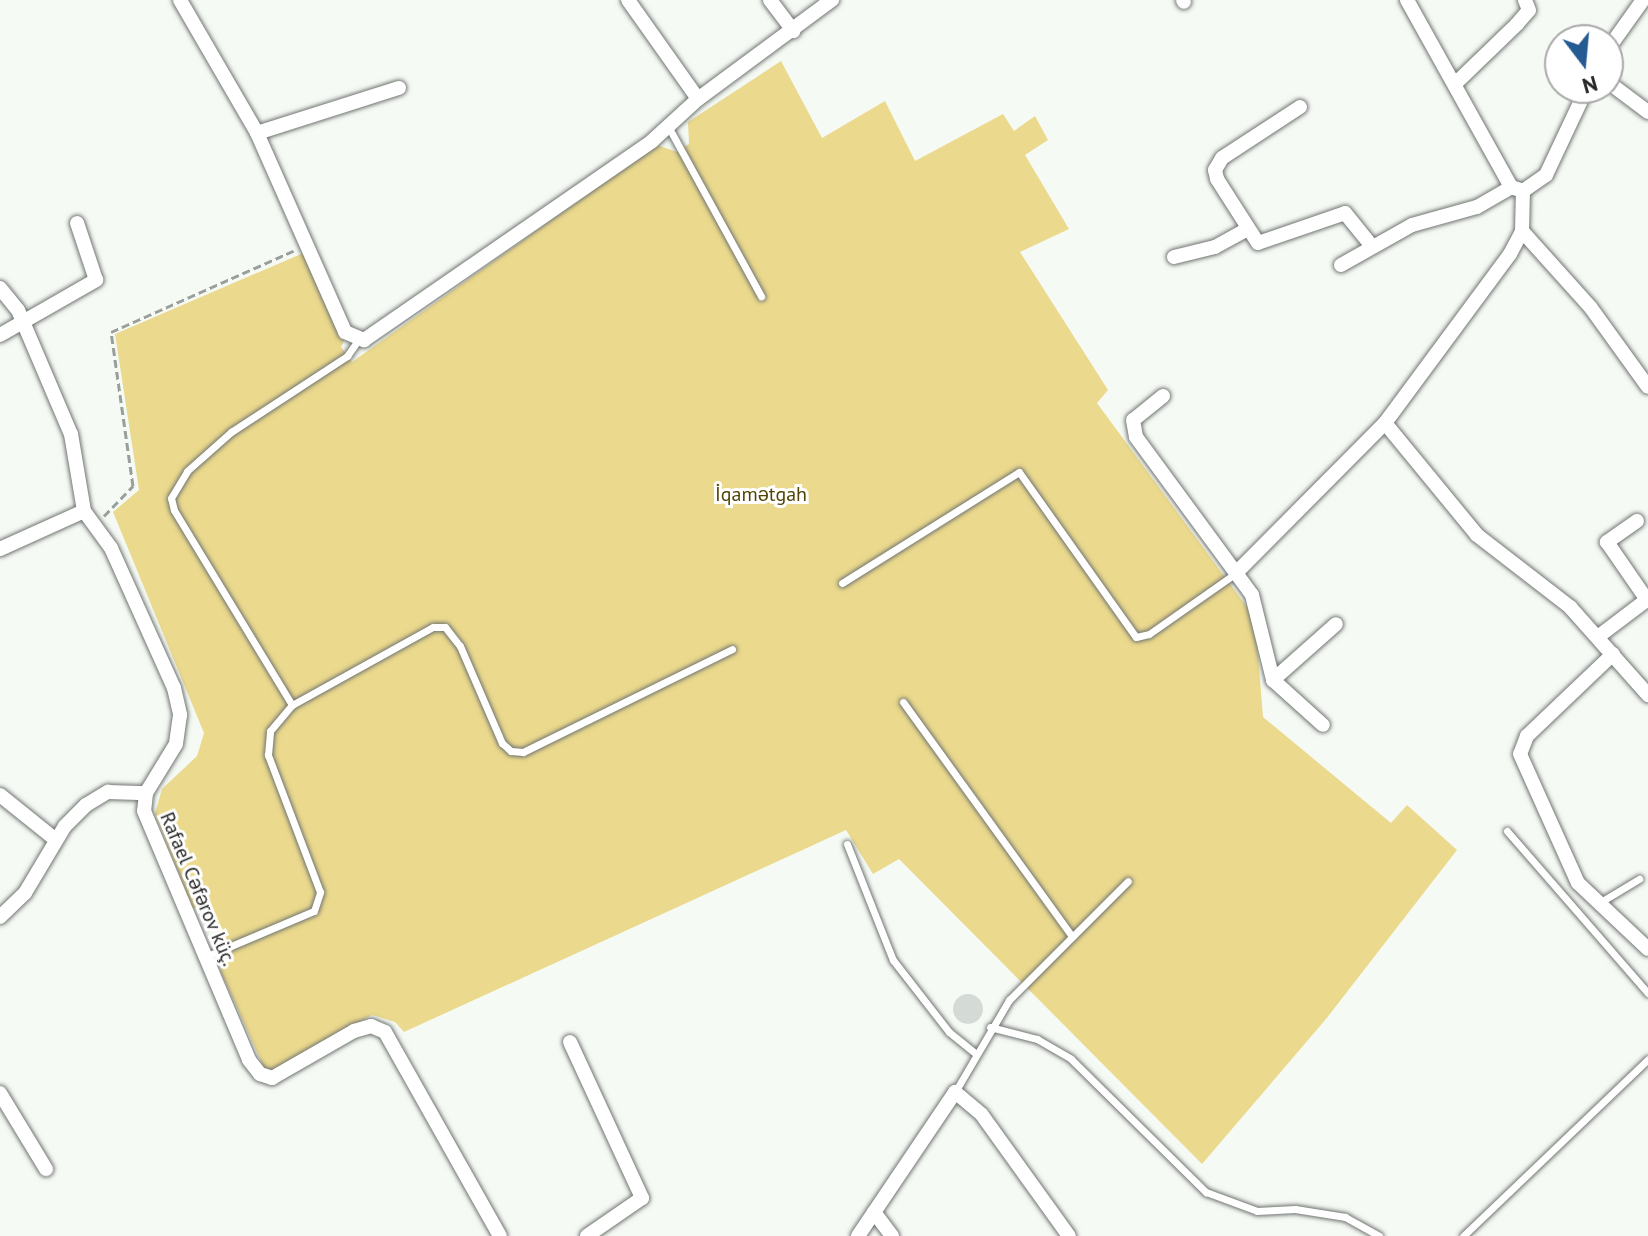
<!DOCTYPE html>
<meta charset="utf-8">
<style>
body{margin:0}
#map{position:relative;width:1648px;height:1236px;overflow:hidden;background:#f6faf5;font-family:"PT Sans",sans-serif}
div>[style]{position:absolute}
.green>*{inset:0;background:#ebd98d}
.building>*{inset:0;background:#d4dbd7}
.round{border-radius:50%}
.path>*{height:3px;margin-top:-1.5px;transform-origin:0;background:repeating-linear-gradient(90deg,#9b9f9b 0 8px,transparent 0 12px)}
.roads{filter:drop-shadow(0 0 2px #717571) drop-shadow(0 0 2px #717571)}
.lane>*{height:7px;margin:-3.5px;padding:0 3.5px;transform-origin:3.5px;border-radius:3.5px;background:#fff}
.street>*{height:14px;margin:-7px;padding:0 7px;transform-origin:7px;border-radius:7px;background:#fff}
span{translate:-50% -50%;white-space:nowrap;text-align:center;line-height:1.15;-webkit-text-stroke:6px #fff;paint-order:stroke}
.park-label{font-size:20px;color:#524507}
.street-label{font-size:20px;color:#252725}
.north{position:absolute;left:1544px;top:24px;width:80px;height:80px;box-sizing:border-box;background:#fff;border:2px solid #a8a9a8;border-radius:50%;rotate:164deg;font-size:22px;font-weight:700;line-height:32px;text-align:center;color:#252725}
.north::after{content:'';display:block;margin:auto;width:28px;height:36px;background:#245b93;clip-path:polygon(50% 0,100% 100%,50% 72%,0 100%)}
</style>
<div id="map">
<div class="green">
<div style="clip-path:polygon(781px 61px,822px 138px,885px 101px,915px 161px,1003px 114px,1014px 131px,1035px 116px,1048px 140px,1025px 155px,1069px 229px,1020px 252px,1108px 390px,1097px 403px,1255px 618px,1263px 717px,1391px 823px,1407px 805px,1457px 850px,1326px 1019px,1202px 1164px,899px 859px,873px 874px,846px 830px,404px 1032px,395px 1022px,372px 1015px,271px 1071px,264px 1068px,220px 970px,229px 958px,208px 910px,193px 908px,155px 814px,162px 789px,197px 756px,204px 733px,113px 512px,139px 490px,115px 334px,308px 251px,344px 341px,341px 347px,352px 362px,657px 145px,677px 152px,689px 144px,688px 122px)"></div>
</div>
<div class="building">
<div class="round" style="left:953px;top:994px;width:30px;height:30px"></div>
</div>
<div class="path">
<div style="left:104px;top:516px;width:42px;rotate:-46deg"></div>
<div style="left:133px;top:486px;width:156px;rotate:-98.1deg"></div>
<div style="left:111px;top:332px;width:201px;rotate:-24deg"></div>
</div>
<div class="roads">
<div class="lane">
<div style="left:669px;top:128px;width:192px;rotate:61.3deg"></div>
<div style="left:842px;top:583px;width:209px;rotate:-32.1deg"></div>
<div style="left:1019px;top:472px;width:202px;rotate:54.7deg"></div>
<div style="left:1136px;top:637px;width:13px;rotate:-13deg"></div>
<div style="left:1149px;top:634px;width:106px;rotate:-35deg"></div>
<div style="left:903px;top:702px;width:289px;rotate:54.2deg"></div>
<div style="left:292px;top:705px;width:161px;rotate:-29deg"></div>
<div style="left:433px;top:627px;width:12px"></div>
<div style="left:445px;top:627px;width:24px;rotate:52deg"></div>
<div style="left:460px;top:646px;width:106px;rotate:66.6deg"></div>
<div style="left:502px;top:743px;width:12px;rotate:42deg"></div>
<div style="left:511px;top:751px;width:12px;rotate:5deg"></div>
<div style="left:523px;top:752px;width:233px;rotate:-26.2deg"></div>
<div style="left:1507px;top:831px;width:215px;rotate:49deg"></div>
<div style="left:847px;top:844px;width:125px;rotate:68.4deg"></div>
<div style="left:893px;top:960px;width:91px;rotate:52.1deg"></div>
<div style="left:949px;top:1032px;width:35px;rotate:39deg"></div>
<div style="left:1599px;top:903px;width:47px;rotate:-31deg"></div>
<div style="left:205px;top:957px;width:118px;rotate:-22.9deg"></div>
<div style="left:314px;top:911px;width:20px;rotate:-72deg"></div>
<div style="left:320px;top:892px;width:147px;rotate:-110.8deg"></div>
<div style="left:268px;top:755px;width:24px;rotate:-85deg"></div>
<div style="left:270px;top:731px;width:34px;rotate:-50deg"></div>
<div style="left:292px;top:705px;width:228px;rotate:-121.2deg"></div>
<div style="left:174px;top:510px;width:12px;rotate:-104deg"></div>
<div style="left:171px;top:498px;width:31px;rotate:-59deg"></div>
<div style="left:187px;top:471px;width:59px;rotate:-41.6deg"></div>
<div style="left:231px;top:432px;width:139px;rotate:-33.2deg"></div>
<div style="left:347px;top:356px;width:19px;rotate:-55deg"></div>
<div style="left:990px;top:1027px;width:49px;rotate:14.3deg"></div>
<div style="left:1037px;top:1039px;width:39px;rotate:30deg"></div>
<div style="left:1071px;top:1059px;width:190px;rotate:44.6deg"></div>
<div style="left:1206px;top:1192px;width:54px;rotate:20.4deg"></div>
<div style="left:1257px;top:1211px;width:38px;rotate:-3deg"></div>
<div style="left:1295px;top:1209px;width:51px;rotate:9.1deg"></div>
<div style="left:1345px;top:1217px;width:39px;rotate:29deg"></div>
<div style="left:955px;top:1092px;width:107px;rotate:-59.6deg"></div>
<div style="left:1009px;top:1000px;width:168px;rotate:-45deg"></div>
<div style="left:1463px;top:1236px;width:256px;rotate:-43.7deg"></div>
</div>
<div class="street">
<div style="left:180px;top:0;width:154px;rotate:59.9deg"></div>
<div style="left:257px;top:133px;width:218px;rotate:66.1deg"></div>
<div style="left:345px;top:332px;width:21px;rotate:23deg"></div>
<div style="left:364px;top:340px;width:350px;rotate:-34.6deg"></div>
<div style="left:652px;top:141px;width:62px;rotate:-42.4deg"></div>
<div style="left:698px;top:99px;width:167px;rotate:-36.5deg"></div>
<div style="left:628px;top:0;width:121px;rotate:54.7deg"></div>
<div style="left:770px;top:0;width:39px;rotate:53deg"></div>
<div style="left:1183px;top:0;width:2px;rotate:63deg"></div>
<div style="left:1407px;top:0;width:214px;rotate:60.9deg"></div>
<div style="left:1511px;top:187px;width:13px;rotate:18deg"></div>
<div style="left:1608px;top:49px;width:60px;rotate:-54.5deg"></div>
<div style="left:1608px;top:82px;width:50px;rotate:36.9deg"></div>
<div style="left:1456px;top:83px;width:85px;rotate:-44deg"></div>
<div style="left:1517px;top:24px;width:18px;rotate:-49deg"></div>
<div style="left:1529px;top:10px;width:11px;rotate:-112deg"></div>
<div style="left:1300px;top:107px;width:93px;rotate:146.8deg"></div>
<div style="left:1222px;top:158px;width:14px;rotate:120deg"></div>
<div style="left:1215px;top:170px;width:9px;rotate:77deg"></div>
<div style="left:1217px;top:179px;width:76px;rotate:57.4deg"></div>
<div style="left:1258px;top:243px;width:92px;rotate:-19deg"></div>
<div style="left:1345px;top:213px;width:41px;rotate:50.9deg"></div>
<div style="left:257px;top:133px;width:149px;rotate:-17.6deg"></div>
<div style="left:1522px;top:231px;width:103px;rotate:48.1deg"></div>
<div style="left:1591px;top:308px;width:97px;rotate:54.2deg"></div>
<div style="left:1174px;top:257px;width:42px;rotate:-13.7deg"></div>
<div style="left:1215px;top:247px;width:35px;rotate:-29deg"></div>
<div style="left:1341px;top:265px;width:81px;rotate:-29.4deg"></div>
<div style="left:1412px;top:225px;width:67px;rotate:-15.5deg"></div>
<div style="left:1477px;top:207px;width:39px;rotate:-30deg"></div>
<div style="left:0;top:288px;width:28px;rotate:51deg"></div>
<div style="left:18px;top:310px;width:135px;rotate:66.9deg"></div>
<div style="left:71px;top:434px;width:78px;rotate:80.4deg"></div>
<div style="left:84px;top:511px;width:46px;rotate:53.9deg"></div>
<div style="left:111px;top:548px;width:154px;rotate:65.8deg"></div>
<div style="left:174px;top:688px;width:28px;rotate:77deg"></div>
<div style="left:180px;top:715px;width:29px;rotate:98deg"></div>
<div style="left:176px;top:744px;width:57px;rotate:121.5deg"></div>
<div style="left:146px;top:793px;width:18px;rotate:96deg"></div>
<div style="left:144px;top:811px;width:270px;rotate:67.1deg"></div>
<div style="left:249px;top:1060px;width:18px;rotate:52deg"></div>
<div style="left:260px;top:1074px;width:13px;rotate:18deg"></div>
<div style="left:272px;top:1078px;width:95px;rotate:-29.8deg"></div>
<div style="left:354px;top:1031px;width:18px;rotate:-16deg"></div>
<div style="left:371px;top:1026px;width:15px;rotate:23deg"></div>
<div style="left:385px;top:1032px;width:234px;rotate:60.6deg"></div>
<div style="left:0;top:335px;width:111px;rotate:-29.8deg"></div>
<div style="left:96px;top:280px;width:60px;rotate:-108.4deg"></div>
<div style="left:1163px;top:396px;width:38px;rotate:141deg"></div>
<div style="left:1133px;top:420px;width:17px;rotate:80deg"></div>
<div style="left:1136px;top:437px;width:196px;rotate:53.7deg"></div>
<div style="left:1252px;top:595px;width:88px;rotate:76.1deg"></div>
<div style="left:1273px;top:680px;width:67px;rotate:42deg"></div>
<div style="left:1385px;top:423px;width:145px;rotate:50.6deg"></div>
<div style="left:1477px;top:535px;width:118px;rotate:37.7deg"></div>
<div style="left:1570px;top:607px;width:118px;rotate:48.4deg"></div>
<div style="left:1637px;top:521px;width:37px;rotate:145deg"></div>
<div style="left:1607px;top:542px;width:70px;rotate:55.4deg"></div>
<div style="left:0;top:549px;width:92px;rotate:-24.3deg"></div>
<div style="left:1236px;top:573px;width:211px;rotate:-45.2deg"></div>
<div style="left:1385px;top:423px;width:210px;rotate:-53.5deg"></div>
<div style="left:1510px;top:254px;width:26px;rotate:-62deg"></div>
<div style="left:1522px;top:231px;width:40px;rotate:-88.6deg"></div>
<div style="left:1523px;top:191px;width:28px;rotate:-35deg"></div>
<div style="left:1546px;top:175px;width:96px;rotate:-64.8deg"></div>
<div style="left:1599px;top:636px;width:61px;rotate:-37.1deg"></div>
<div style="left:1613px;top:654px;width:119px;rotate:136.4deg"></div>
<div style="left:1527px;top:736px;width:19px;rotate:111deg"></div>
<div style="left:1520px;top:754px;width:141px;rotate:65.8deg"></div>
<div style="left:1578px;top:883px;width:96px;rotate:43.3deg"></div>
<div style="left:1273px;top:680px;width:84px;rotate:-41.6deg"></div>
<div style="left:0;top:795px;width:72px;rotate:38.8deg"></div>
<div style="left:0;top:917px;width:35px;rotate:-44deg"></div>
<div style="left:25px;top:893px;width:78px;rotate:-59.2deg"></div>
<div style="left:65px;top:826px;width:30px;rotate:-45deg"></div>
<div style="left:86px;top:805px;width:26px;rotate:-31deg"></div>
<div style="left:108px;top:792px;width:38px;rotate:2deg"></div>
<div style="left:570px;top:1042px;width:172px;rotate:65.2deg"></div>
<div style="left:642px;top:1198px;width:67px;rotate:145.4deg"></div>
<div style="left:0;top:1093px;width:89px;rotate:58.8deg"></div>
<div style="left:874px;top:1212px;width:30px;rotate:53deg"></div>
<div style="left:858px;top:1236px;width:174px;rotate:-56deg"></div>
<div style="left:955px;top:1092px;width:35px;rotate:40deg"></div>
<div style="left:982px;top:1115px;width:149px;rotate:54.3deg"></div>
</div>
</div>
<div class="park-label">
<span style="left:761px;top:494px">İqamətgah</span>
</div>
<div class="street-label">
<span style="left:198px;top:889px;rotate:67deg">Rafael Cəfərov küç.</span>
</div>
<div class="north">N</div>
</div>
